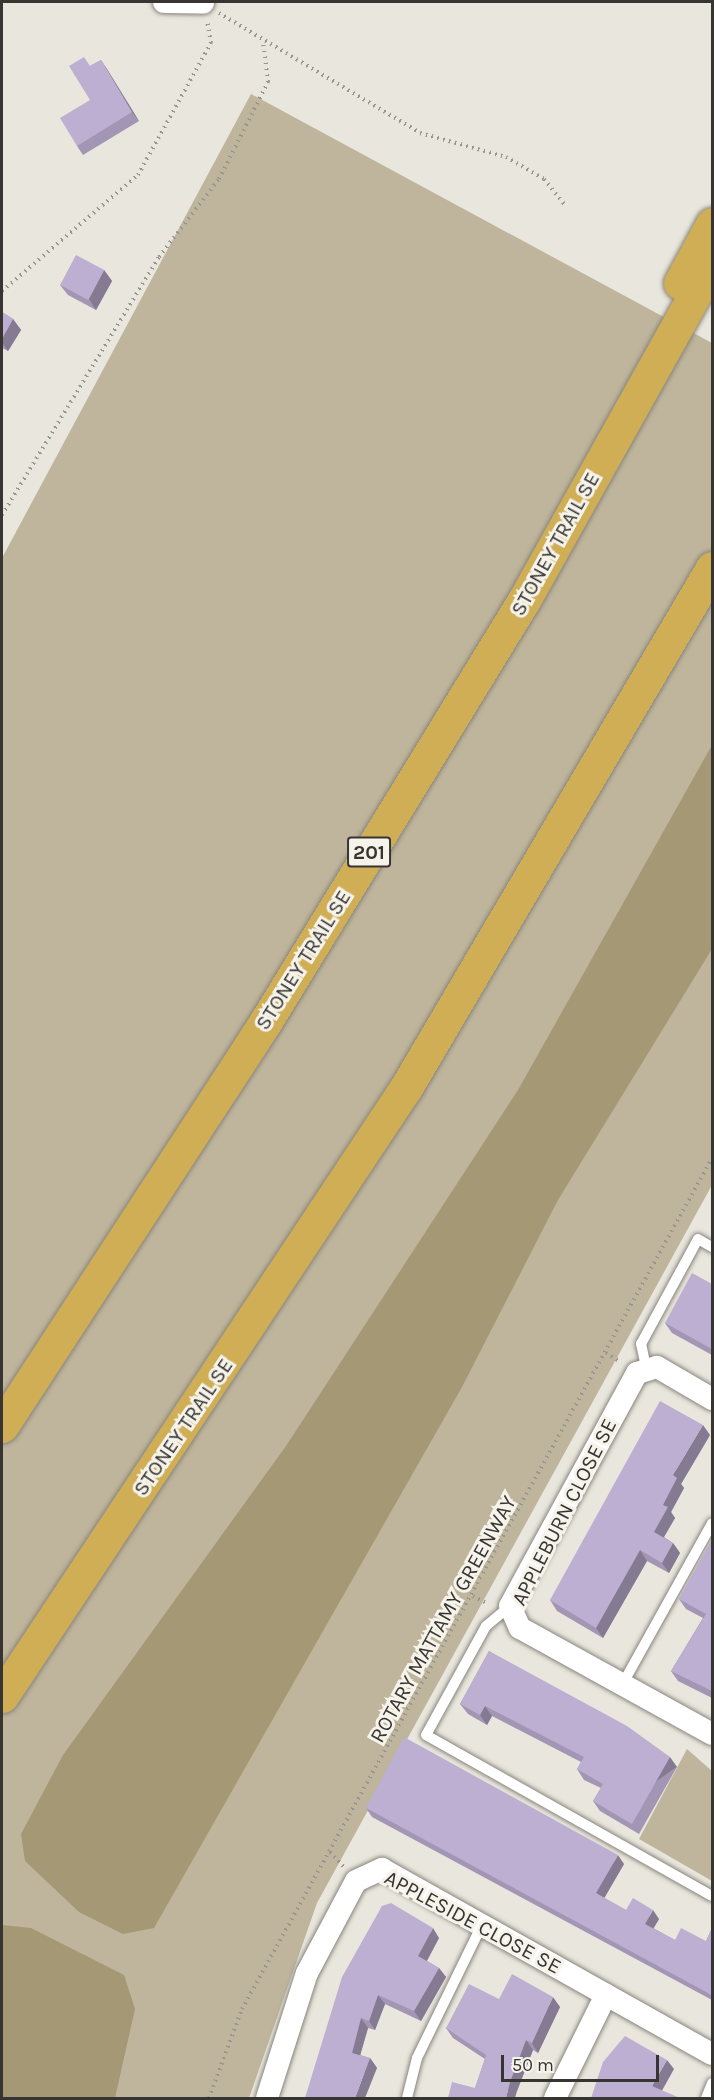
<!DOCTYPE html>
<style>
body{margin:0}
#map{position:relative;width:714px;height:2100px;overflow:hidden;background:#e9e6dd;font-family:Karla,sans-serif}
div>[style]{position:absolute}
.green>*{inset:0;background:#bfb59c}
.water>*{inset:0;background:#a59875}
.path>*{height:4px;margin-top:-2px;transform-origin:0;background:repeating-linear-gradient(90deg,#97958f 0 1.5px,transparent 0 6px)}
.roads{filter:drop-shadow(0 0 2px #88857e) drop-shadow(0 0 2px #88857e)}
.service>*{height:10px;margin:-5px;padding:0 5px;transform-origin:5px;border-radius:5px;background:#fff}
.minor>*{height:22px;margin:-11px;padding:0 11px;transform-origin:11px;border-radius:11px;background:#fff}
.motorway>*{height:33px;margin:-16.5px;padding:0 16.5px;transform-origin:16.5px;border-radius:16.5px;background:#cfae56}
.wall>*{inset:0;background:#a296b4}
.shaded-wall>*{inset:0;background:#847a92;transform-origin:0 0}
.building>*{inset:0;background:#bcafd1;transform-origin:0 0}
span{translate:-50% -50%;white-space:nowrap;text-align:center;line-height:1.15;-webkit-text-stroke:6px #f6f3eb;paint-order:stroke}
.shield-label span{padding:2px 4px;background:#f6f3eb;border:2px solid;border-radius:4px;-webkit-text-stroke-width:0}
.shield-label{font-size:20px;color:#363532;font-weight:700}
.street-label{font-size:21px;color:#363532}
.frame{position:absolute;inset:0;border:3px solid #363532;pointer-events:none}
.scale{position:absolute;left:501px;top:2055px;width:158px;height:27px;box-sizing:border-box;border:3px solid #363532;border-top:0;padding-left:8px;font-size:18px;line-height:21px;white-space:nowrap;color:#363532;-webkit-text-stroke:4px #f6f3eb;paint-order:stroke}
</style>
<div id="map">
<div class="green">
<div style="clip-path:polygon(251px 94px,712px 343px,712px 1185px,317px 1903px,249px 2098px,2px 2098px,2px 558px)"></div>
<div style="clip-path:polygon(687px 1749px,712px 1771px,712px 1881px,639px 1839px)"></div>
</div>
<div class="water">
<div style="clip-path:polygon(712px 745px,712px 949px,558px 1200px,462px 1387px,154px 1928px,123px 1934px,79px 1912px,25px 1861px,21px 1834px,63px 1755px,286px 1446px,518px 1090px)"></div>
<div style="clip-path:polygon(2px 1925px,31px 1928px,124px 1975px,135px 2009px,115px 2098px,2px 2098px)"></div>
</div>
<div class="path">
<div style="left:219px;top:13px;width:234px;rotate:30.8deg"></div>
<div style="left:420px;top:133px;width:89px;rotate:15.6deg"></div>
<div style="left:506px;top:157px;width:44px;rotate:30.1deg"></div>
<div style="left:544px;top:179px;width:33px;rotate:51deg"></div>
<div style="left:2px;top:291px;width:179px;rotate:-40.5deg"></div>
<div style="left:138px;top:175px;width:151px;rotate:-61.1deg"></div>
<div style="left:211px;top:43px;width:22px;rotate:-100deg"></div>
<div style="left:2px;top:515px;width:302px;rotate:-58.7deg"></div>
<div style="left:159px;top:257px;width:98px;rotate:-52.4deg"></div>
<div style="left:219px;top:179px;width:109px;rotate:-63.2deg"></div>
<div style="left:268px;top:82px;width:39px;rotate:-97deg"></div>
<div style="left:606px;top:1353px;width:17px;rotate:31deg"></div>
<div style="left:473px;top:1596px;width:17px;rotate:28deg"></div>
<div style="left:330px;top:1852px;width:21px;rotate:47deg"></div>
<div style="left:209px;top:2098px;width:95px;rotate:-69.7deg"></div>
<div style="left:242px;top:2009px;width:972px;rotate:-61.09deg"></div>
</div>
<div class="roads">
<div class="service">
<div style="left:646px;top:1367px;width:24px;rotate:-102deg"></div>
<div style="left:641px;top:1344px;width:119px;rotate:-61.5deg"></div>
<div style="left:698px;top:1239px;width:16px;rotate:30deg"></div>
<div style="left:510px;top:1606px;width:31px;rotate:140deg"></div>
<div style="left:486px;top:1626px;width:124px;rotate:118.8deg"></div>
<div style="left:426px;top:1735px;width:328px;rotate:29.4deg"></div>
<div style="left:622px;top:1685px;width:185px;rotate:-60.9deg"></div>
<div style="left:407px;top:2098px;width:41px;rotate:-76deg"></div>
<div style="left:417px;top:2058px;width:148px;rotate:-64deg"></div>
<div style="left:706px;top:2098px;width:16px;rotate:-68deg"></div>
</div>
<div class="minor">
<div style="left:164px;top:2px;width:39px;rotate:1deg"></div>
<div style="left:712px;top:1399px;width:64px;rotate:-149.8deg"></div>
<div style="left:657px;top:1367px;width:21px;rotate:163deg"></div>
<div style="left:637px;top:1373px;width:265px;rotate:118.6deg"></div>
<div style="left:510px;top:1606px;width:24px;rotate:66deg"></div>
<div style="left:520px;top:1628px;width:219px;rotate:28.9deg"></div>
<div style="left:267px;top:2098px;width:131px;rotate:-72.3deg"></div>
<div style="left:307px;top:1973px;width:104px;rotate:-62deg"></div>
<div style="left:356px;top:1881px;width:29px;rotate:-25deg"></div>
<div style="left:382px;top:1869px;width:378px;rotate:29.3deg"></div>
<div style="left:555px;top:2098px;width:115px;rotate:-63.7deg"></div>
</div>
<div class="motorway">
<div style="left:680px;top:283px;width:67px;rotate:-61.5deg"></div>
<div style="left:2px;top:1426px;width:483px;rotate:-56.9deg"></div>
<div style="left:266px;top:1021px;width:492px;rotate:-58.5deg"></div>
<div style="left:523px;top:602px;width:387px;rotate:-60.8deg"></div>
<div style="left:2px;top:1696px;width:732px;rotate:-56.42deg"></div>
<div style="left:407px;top:1086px;width:601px;rotate:-59.51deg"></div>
</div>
</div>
<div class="wall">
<div style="clip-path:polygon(101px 60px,139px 121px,83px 155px,77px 146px,90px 100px,90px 66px)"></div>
<div style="clip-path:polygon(104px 270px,112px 281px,96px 310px,68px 295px,60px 285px)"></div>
<div style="clip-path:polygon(2px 312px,13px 319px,21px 330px,8px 351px,2px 348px)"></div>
<div style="clip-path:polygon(712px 1284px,712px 1355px,672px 1333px,665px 1323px)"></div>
<div style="clip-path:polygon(710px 1435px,681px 1484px,684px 1488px,671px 1512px,675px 1518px,664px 1537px,673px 1543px,680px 1553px,669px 1573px,647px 1561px,603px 1638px,557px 1611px,550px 1600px)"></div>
<div style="clip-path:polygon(712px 1540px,712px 1698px,678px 1681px,671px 1671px,703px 1618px,686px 1609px,679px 1599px)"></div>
<div style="clip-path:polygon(489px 1651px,677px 1767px,639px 1834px,600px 1811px,593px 1801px,601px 1788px,584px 1780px,577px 1769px,581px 1762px,492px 1716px,487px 1725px,468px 1714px,460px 1704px)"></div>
<div style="clip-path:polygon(366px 1808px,624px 1864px,604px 1898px,626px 1910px,659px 1919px,653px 1928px,675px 1940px,706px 1941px,712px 1928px,712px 2000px,372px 1817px)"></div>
<div style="clip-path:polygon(382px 1906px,439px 1938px,427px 1961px,439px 1968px,446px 1977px,421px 2021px,385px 2004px,375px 2030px,368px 2028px,360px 2055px,370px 2058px,377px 2068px,305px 2098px)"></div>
<div style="clip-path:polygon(499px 1999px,560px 2007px,538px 2053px,533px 2050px,517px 2091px,475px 2088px,485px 2059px,453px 2038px,446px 2028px)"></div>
</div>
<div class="shaded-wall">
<div style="clip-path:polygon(101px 60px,107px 69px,139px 121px,132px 112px)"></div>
<div style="clip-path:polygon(104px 270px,112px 281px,96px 310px,89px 299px)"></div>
<div style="clip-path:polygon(13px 319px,21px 330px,8px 351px,2px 342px,2px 339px)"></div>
<div style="clip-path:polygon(703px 1425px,710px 1435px,681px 1484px,684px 1488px,671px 1512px,675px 1518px,661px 1542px,654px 1532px,673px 1475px)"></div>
<div style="clip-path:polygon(673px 1543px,680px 1553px,669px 1573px,662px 1563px)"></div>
<div style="clip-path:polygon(640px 1550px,647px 1561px,603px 1638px,596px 1628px)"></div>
<div style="clip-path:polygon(485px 1706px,492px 1716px,487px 1725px,480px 1715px)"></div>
<div style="left:670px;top:1757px;width:12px;height:77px;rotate:55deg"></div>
<div style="clip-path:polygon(618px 1855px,624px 1864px,602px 1902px,596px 1893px)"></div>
<div style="clip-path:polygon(653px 1910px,659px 1919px,651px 1933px,645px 1924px)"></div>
<div style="clip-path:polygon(433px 1928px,439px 1938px,424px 1966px,418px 1956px)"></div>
<div style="clip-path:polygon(439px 1968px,446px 1977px,421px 2021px,414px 2011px)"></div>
<div style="clip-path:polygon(378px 1995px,385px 2004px,375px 2030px,369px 2021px)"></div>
<div style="clip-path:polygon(553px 1997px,560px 2007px,538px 2053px,532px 2043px)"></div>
<div style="clip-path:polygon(361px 2018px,368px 2028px,358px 2063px,352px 2053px)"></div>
<div style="clip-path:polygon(526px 2040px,533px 2050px,517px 2091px,515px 2098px,506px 2098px,510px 2082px)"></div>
<div style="clip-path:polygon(370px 2058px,377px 2068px,365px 2098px,355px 2098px)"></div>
<div style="clip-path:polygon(667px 2060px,674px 2069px,659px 2096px,652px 2086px)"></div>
</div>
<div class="building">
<div style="clip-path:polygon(84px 57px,90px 66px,101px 60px,132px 112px,77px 146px,60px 118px,90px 100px,69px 66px)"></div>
<div style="left:76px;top:255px;width:32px;height:34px;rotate:28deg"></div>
<div style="clip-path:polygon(2px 312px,13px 319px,2px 339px)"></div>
<div style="clip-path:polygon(692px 1273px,712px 1284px,712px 1349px,665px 1323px)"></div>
<div style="clip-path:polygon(660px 1401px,703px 1425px,673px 1475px,677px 1478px,663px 1505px,668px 1507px,654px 1532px,673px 1543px,662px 1563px,640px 1550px,596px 1628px,550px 1600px)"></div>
<div style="clip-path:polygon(712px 1540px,712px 1691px,671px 1671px,706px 1614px,679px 1599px)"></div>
<div style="clip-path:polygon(489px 1651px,627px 1726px,670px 1757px,632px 1824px,593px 1801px,603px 1784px,577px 1769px,584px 1757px,485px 1706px,480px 1715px,460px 1704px)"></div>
<div style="clip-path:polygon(404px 1737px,618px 1855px,596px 1893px,626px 1910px,633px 1898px,653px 1910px,645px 1924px,675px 1940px,681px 1928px,706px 1941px,712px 1928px,712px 1996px,708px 1993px,366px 1808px)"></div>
<div style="clip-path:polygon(391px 1903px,433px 1928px,418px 1956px,439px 1968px,414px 2011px,378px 1995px,369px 2021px,361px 2018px,352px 2053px,370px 2058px,355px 2098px,305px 2098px,342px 1977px,382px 1906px)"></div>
<div style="clip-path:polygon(512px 1974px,553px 1997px,532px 2043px,526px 2040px,510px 2082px,506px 2098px,448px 2098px,452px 2082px,475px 2088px,486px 2055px,446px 2028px,469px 1984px,499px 1999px)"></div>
<div style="clip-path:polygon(625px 2036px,667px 2060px,652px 2086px,680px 2098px,591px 2098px,603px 2062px)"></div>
</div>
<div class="shield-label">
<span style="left:369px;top:852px">201</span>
</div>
<div class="street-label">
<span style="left:555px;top:544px;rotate:-61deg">STONEY TRAIL SE</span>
<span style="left:303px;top:960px;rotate:-58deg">STONEY TRAIL SE</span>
<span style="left:183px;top:1427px;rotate:-56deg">STONEY TRAIL SE</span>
<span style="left:564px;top:1512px;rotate:-63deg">APPLEBURN CLOSE SE</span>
<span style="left:443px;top:1619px;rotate:-61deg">ROTARY MATTAMY GREENWAY</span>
<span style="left:473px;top:1922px;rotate:28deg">APPLESIDE CLOSE SE</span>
</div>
<div class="frame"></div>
<div class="scale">50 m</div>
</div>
